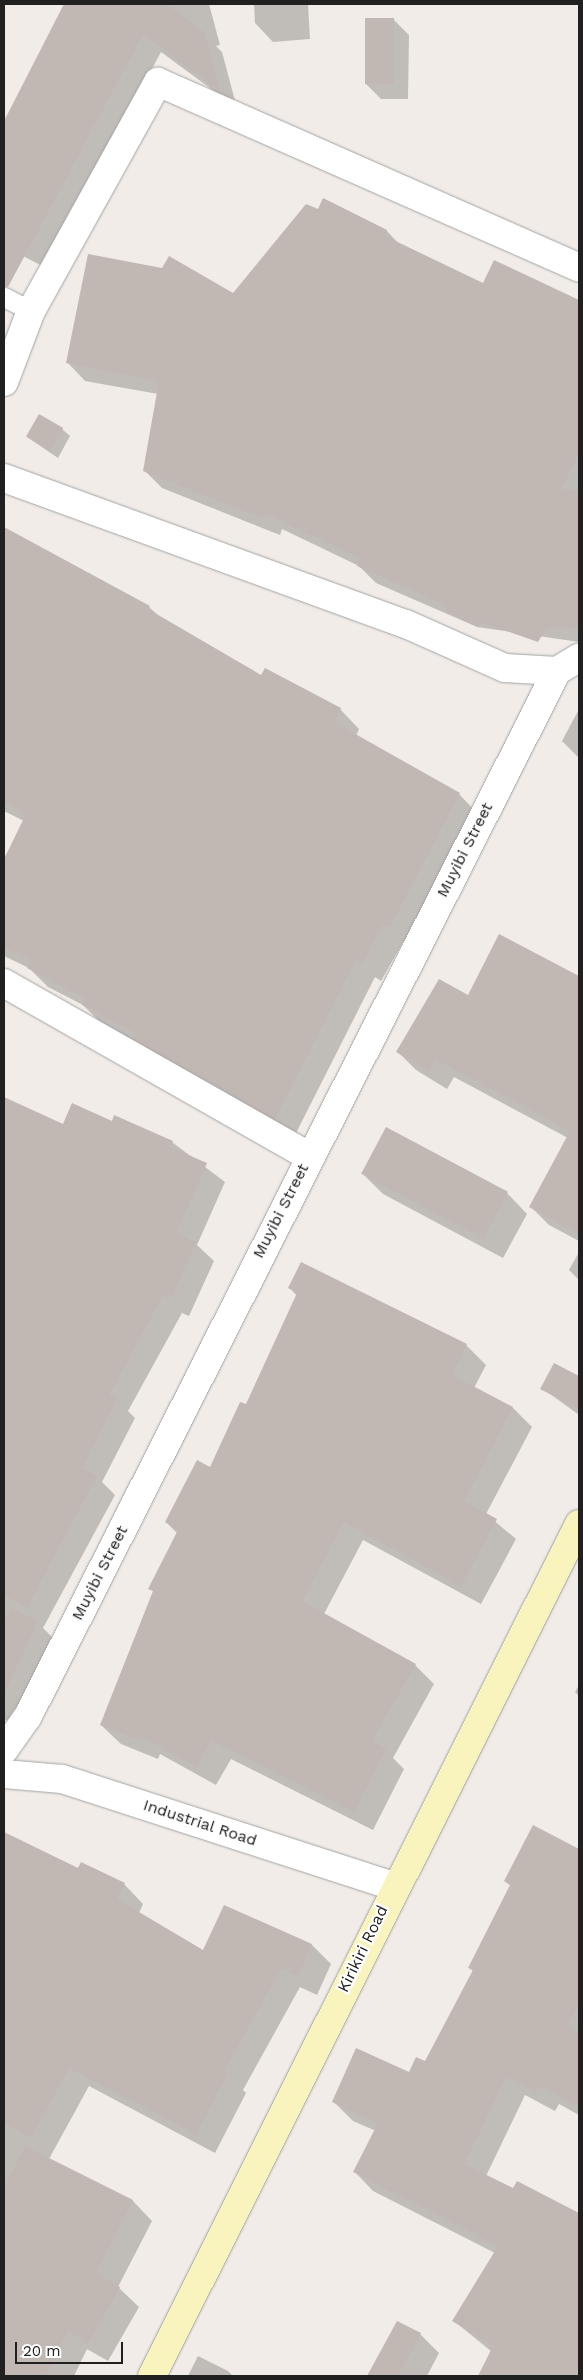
<!DOCTYPE html>
<style>
body{margin:0}
#map{position:relative;width:583px;height:2380px;overflow:hidden;background:#f1ece7;font-family:"Work Sans",sans-serif}
div>[style]{position:absolute}
.shadow>*{inset:0;background:#0003}
.building>*{inset:0;background:#c1b7b3;transform-origin:0 0}
.roads{filter:drop-shadow(0 0 1px #a4a4a4) drop-shadow(0 0 1px #a4a4a4)}
.lane>*{height:19px;margin:-9.5px;padding:0 9.5px;transform-origin:9.5px;border-radius:9.5px;background:#fff}
.street>*{height:28px;margin:-14px;padding:0 14px;transform-origin:14px;border-radius:14px;background:#fff}
.secondary>*{height:28px;margin:-14px;padding:0 14px;transform-origin:14px;border-radius:14px;background:#f9f4bd}
span{translate:-50% -50%;white-space:nowrap;text-align:center;line-height:1.15;-webkit-text-stroke:4.5px #fff;paint-order:stroke}
.street-label{font-size:16px;color:#202020}
.frame{position:absolute;inset:0;border:5px solid #202020;pointer-events:none}
.scale{position:absolute;left:15px;top:2342px;width:108px;height:22px;box-sizing:border-box;border:2px solid #202020;border-top:0;padding-left:6px;font-size:15px;line-height:18px;white-space:nowrap;color:#202020;-webkit-text-stroke:4px #fff;paint-order:stroke}
</style>
<div id="map">
<div class="shadow">
<div style="clip-path:polygon(65px 4px,209px 4px,220px 45px,216px 46px,222px 52px,237px 108px,161px 52px,46px 268px,4px 246px,4px 124px)"></div>
<div style="clip-path:polygon(254px 4px,308px 4px,310px 39px,273px 42px,255px 23px)"></div>
<div style="clip-path:polygon(394px 20px,409px 35px,408px 99px,381px 99px,366px 84px)"></div>
<div style="clip-path:polygon(324px 200px,387px 231px,400px 245px,484px 285px,579px 313px,579px 642px,477px 627px,376px 583px,359px 566px,282px 529px,280px 535px,162px 488px,145px 471px,158px 394px,85px 381px,68px 363px,234px 294px,319px 211px)"></div>
<div style="clip-path:polygon(62px 429px,70px 436px,58px 458px,27px 437px)"></div>
<div style="clip-path:polygon(4px 528px,149px 607px,161px 618px,262px 676px,340px 709px,359px 729px,356px 736px,459px 794px,478px 814px,409px 945px,403px 942px,381px 981px,375px 977px,294px 1137px,154px 1057px,140px 1044px,102px 1024px,83px 1005px,48px 987px,29px 968px,4px 956px,4px 862px,24px 821px,4px 811px)"></div>
<div style="clip-path:polygon(579px 709px,579px 758px,562px 741px)"></div>
<div style="clip-path:polygon(500px 936px,579px 977px,579px 1241px,549px 1225px,531px 1207px,568px 1138px,454px 1077px,447px 1089px,416px 1070px,398px 1052px,468px 997px)"></div>
<div style="clip-path:polygon(4px 1098px,64px 1125px,113px 1122px,172px 1142px,225px 1182px,197px 1245px,214px 1261px,189px 1316px,182px 1313px,128px 1411px,135px 1418px,102px 1482px,115px 1495px,43px 1628px,56px 1641px,16px 1725px,4px 1719px)"></div>
<div style="clip-path:polygon(363px 1174px,507px 1193px,527px 1214px,503px 1258px,383px 1194px)"></div>
<div style="clip-path:polygon(579px 1252px,579px 1280px,569px 1270px)"></div>
<div style="clip-path:polygon(302px 1263px,467px 1346px,486px 1365px,474px 1388px,513px 1408px,532px 1427px,486px 1514px,516px 1539px,481px 1604px,363px 1540px,324px 1614px,415px 1665px,434px 1684px,393px 1758px,404px 1769px,373px 1830px,231px 1759px,216px 1785px,160px 1754px,158px 1759px,121px 1744px,101px 1725px,154px 1592px,150px 1588px,178px 1534px,166px 1522px,210px 1468px,246px 1406px,297px 1296px,290px 1288px)"></div>
<div style="clip-path:polygon(554px 1364px,579px 1378px,579px 1415px,542px 1388px)"></div>
<div style="clip-path:polygon(579px 1685px,579px 1696px,575px 1692px)"></div>
<div style="clip-path:polygon(534px 1827px,579px 1851px,579px 2115px,559px 2104px,555px 2111px,525px 2095px,486px 2176px,514px 2190px,518px 2182px,579px 2215px,579px 2376px,479px 2376px,492px 2352px,454px 2321px,495px 2253px,373px 2191px,355px 2172px,376px 2131px,353px 2121px,334px 2102px,409px 2073px,425px 2063px,473px 1971px,470px 1968px,511px 1886px,505px 1881px)"></div>
<div style="clip-path:polygon(4px 1833px,79px 1870px,124px 1884px,143px 1904px,139px 1913px,204px 1952px,224px 1906px,312px 1945px,331px 1964px,317px 1995px,300px 1987px,243px 2090px,246px 2093px,215px 2153px,89px 2086px,49px 2159px,133px 2201px,152px 2221px,118px 2287px,139px 2307px,108px 2361px,87px 2349px,74px 2376px,4px 2376px,4px 1895px,8px 1887px,4px 1885px)"></div>
<div style="clip-path:polygon(398px 2322px,420px 2334px,439px 2353px,427px 2376px,368px 2376px)"></div>
<div style="clip-path:polygon(198px 2356px,228px 2371px,233px 2376px,188px 2376px)"></div>
</div>
<div class="building">
<div style="clip-path:polygon(64px 4px,166px 4px,204px 32px,220px 91px,143px 34px,8px 287px,4px 286px,4px 121px)"></div>
<div style="left:365px;top:18px;width:29px;height:66px"></div>
<div style="clip-path:polygon(323px 198px,387px 230px,385px 236px,483px 283px,494px 260px,579px 300px,579px 453px,561px 489px,579px 490px,579px 628px,547px 627px,538px 642px,481px 622px,478px 627px,445px 611px,448px 606px,357px 566px,360px 558px,265px 513px,262px 518px,143px 471px,159px 381px,66px 363px,88px 254px,162px 268px,169px 256px,233px 293px,306px 204px,318px 209px)"></div>
<div style="left:39px;top:414px;width:28px;height:26px;rotate:30deg"></div>
<div style="clip-path:polygon(4px 527px,150px 606px,148px 609px,261px 675px,265px 668px,341px 708px,334px 722px,460px 793px,390px 927px,383px 924px,362px 963px,356px 959px,275px 1119px,133px 1038px,136px 1033px,82px 1005px,85px 998px,27px 968px,32px 960px,4px 947px,4px 859px,26px 814px,4px 802px)"></div>
<div style="clip-path:polygon(499px 934px,579px 976px,579px 1234px,529px 1207px,570px 1131px,435px 1059px,429px 1071px,396px 1052px,439px 979px,468px 995px)"></div>
<div style="clip-path:polygon(4px 1097px,63px 1124px,72px 1103px,112px 1121px,114px 1115px,173px 1141px,170px 1147px,207px 1163px,176px 1233px,196px 1242px,171px 1298px,163px 1295px,109px 1395px,117px 1399px,82px 1468px,97px 1476px,27px 1607px,4px 1595px)"></div>
<div style="left:386px;top:1127px;width:138px;height:53px;rotate:28deg"></div>
<div style="clip-path:polygon(301px 1262px,467px 1344px,452px 1375px,513px 1407px,464px 1501px,497px 1519px,461px 1586px,344px 1522px,302px 1601px,416px 1664px,371px 1742px,386px 1749px,354px 1812px,211px 1740px,197px 1767px,140px 1736px,138px 1740px,100px 1725px,153px 1591px,148px 1589px,178px 1530px,165px 1522px,197px 1460px,210px 1467px,240px 1402px,246px 1404px,297px 1293px,288px 1288px)"></div>
<div style="clip-path:polygon(554px 1363px,579px 1376px,579px 1409px,540px 1389px)"></div>
<div style="clip-path:polygon(11px 1608px,38px 1621px,4px 1694px,4px 1624px)"></div>
<div style="clip-path:polygon(533px 1825px,579px 1849px,579px 2003px,568px 2025px,579px 2031px,579px 2107px,539px 2086px,536px 2093px,506px 2077px,464px 2164px,513px 2188px,517px 2181px,579px 2213px,579px 2376px,478px 2376px,493px 2346px,452px 2321px,498px 2246px,353px 2172px,378px 2123px,332px 2102px,356px 2048px,409px 2072px,416px 2057px,425px 2061px,473px 1970px,468px 1968px,510px 1885px,504px 1881px)"></div>
<div style="clip-path:polygon(4px 1832px,78px 1868px,81px 1862px,125px 1883px,117px 1899px,203px 1950px,224px 1905px,312px 1944px,298px 1976px,281px 1969px,224px 2071px,228px 2073px,196px 2134px,69px 2068px,31px 2138px,4px 2123px)"></div>
<div style="clip-path:polygon(25px 2146px,133px 2200px,96px 2273px,120px 2287px,88px 2343px,68px 2331px,45px 2376px,4px 2376px,4px 2188px)"></div>
<div style="clip-path:polygon(397px 2321px,421px 2333px,398px 2376px,367px 2376px)"></div>
</div>
<div class="roads">
<div class="lane">
<div style="left:4px;top:297px;width:30px;rotate:27deg"></div>
</div>
<div class="street">
<div style="left:4px;top:382px;width:76px;rotate:-69.2deg"></div>
<div style="left:31px;top:311px;width:262px;rotate:-61deg"></div>
<div style="left:158px;top:82px;width:460px;rotate:23.8deg"></div>
<div style="left:4px;top:478px;width:428px;rotate:20deg"></div>
<div style="left:406px;top:624px;width:108px;rotate:24deg"></div>
<div style="left:505px;top:668px;width:52px;rotate:3.3deg"></div>
<div style="left:557px;top:671px;width:26px;rotate:-31deg"></div>
<div style="left:4px;top:983px;width:350px;rotate:29.6deg"></div>
<div style="left:4px;top:1750px;width:42px;rotate:-54.8deg"></div>
<div style="left:28px;top:1716px;width:1171px;rotate:-63.15deg"></div>
<div style="left:4px;top:1774px;width:58px;rotate:4.9deg"></div>
<div style="left:62px;top:1779px;width:349px;rotate:17.9deg"></div>
</div>
<div class="secondary">
<div style="left:152px;top:2376px;width:953px;rotate:-63.38deg"></div>
</div>
</div>
<div class="street-label">
<span style="left:465px;top:850px;rotate:-63deg">Muyibi Street</span>
<span style="left:281px;top:1211px;rotate:-63deg">Muyibi Street</span>
<span style="left:100px;top:1573px;rotate:-63deg">Muyibi Street</span>
<span style="left:200px;top:1823px;rotate:18deg">Industrial Road</span>
<span style="left:363px;top:1949px;rotate:-64deg">Kirikiri Road</span>
</div>
<div class="frame"></div>
<div class="scale">20 m</div>
</div>
